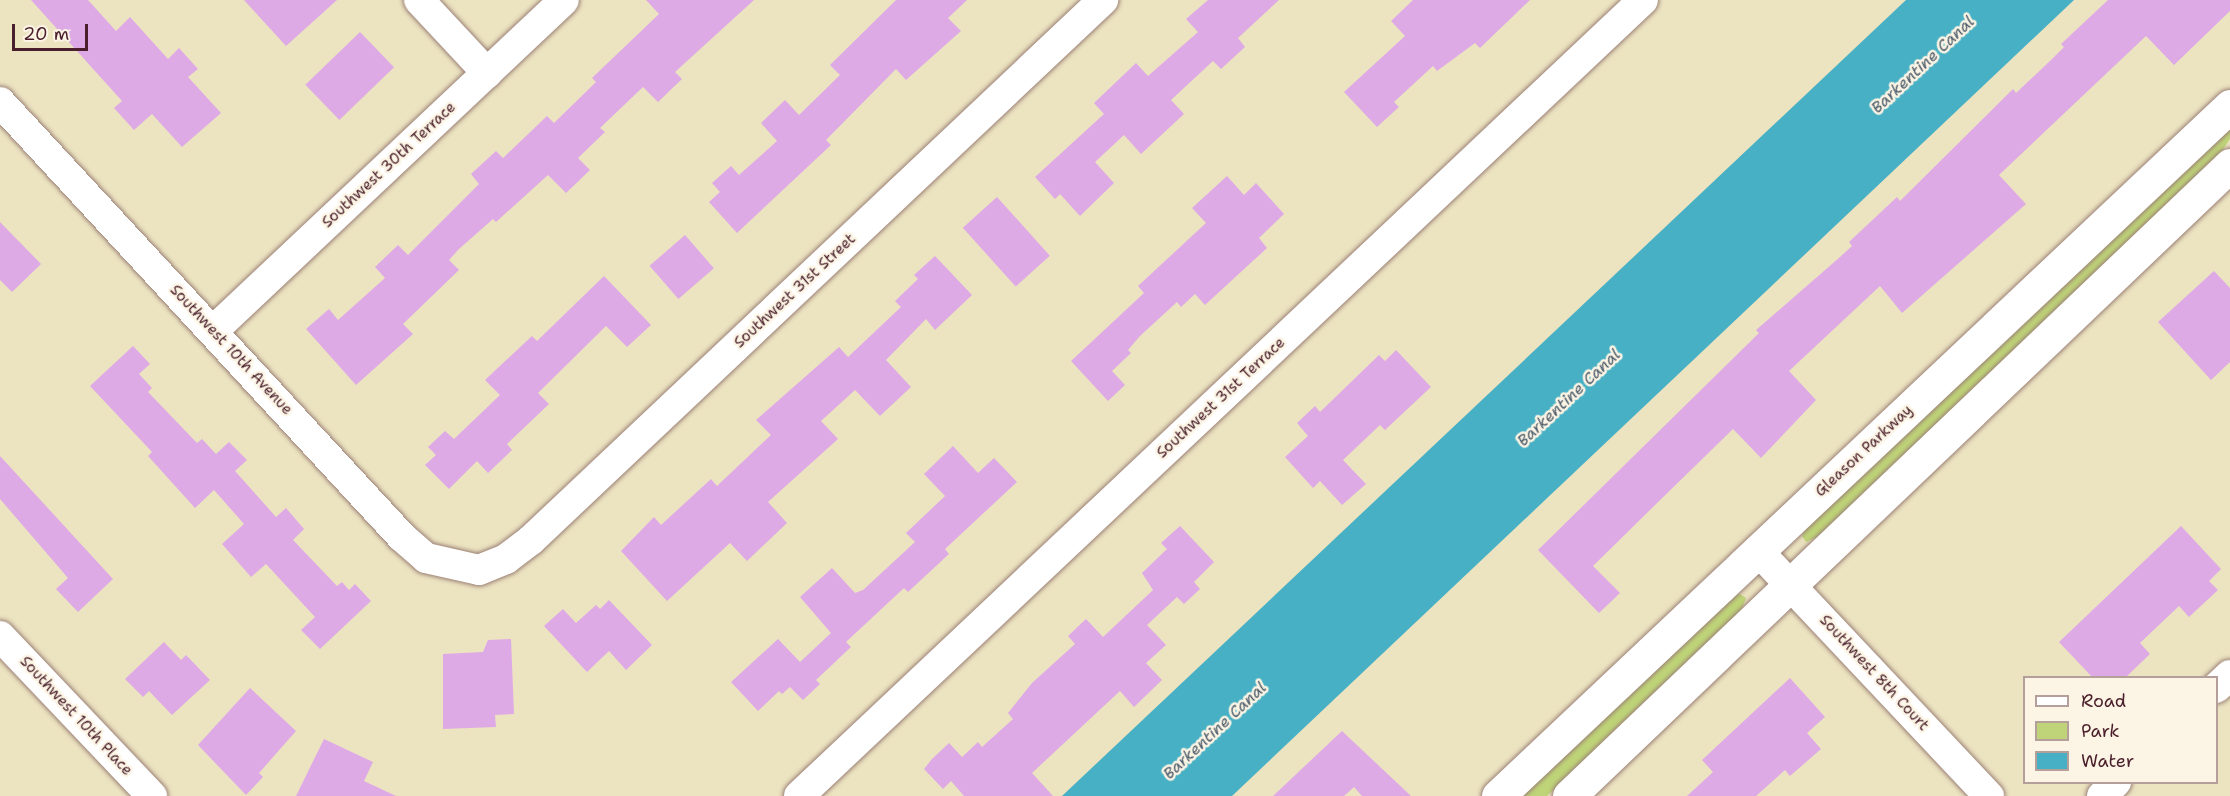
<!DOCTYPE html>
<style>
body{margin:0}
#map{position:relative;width:2230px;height:796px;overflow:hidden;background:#ece3c1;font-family:"Shantell Sans",sans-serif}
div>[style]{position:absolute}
.green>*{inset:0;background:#bfd478}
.water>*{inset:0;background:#47b0c5}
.building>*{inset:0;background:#deaae6;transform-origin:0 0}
.roads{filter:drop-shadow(0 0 2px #9b8176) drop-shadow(0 0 2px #9b8176)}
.minor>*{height:30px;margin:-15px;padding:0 15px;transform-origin:15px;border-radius:15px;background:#fff}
.secondary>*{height:33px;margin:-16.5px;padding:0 16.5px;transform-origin:16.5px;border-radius:16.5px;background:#fff}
span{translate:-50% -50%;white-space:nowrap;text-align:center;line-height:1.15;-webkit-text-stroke:5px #fcf5e5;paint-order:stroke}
.street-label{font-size:15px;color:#4a1f2b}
.water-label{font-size:16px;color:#495969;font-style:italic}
.legend{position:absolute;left:2023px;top:676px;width:195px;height:108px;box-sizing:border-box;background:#fcf5e5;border:2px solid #b59f9b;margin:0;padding:8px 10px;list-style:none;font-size:18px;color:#4a1f2b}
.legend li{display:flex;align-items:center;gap:12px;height:30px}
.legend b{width:30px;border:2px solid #b59f9b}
.scale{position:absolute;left:12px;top:24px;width:76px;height:27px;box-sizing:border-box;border:3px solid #4a1f2b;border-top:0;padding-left:8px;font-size:18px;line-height:21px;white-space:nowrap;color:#4a1f2b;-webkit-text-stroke:4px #fcf5e5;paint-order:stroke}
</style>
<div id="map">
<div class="green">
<div style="clip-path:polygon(2230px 123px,2230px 139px,2210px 169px,1824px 534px,1806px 542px,1802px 536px,1807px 526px)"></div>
<div style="clip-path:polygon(1740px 594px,1746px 598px,1740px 614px,1547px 796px,1513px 796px,1732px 597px)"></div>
</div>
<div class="water">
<div style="clip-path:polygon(1906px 0,2074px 0,1232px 796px,1062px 796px)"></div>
</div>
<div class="building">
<div style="clip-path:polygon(31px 0,88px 0,116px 31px,130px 17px,168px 59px,179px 48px,198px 69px,188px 77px,221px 113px,182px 147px,152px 114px,134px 130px,114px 108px,122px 101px)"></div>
<div style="clip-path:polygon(244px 0,337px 0,286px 46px)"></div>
<div style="clip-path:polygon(646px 0,754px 0,675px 72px,682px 79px,658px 102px,643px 87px,600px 128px,605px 132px,578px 158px,590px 170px,566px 193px,548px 175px,496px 222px,493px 219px,459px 249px,449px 260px,459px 270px,403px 324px,413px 334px,356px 385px,306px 329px,329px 309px,338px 320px,385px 278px,375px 267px,398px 245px,408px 255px,479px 184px,471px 174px,496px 151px,503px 158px,547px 116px,554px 123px,596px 82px,592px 78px,659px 14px)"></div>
<div style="clip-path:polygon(896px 0,967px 0,948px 18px,961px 31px,906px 80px,896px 69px,826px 140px,831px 145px,737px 233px,709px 202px,720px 192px,712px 183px,731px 166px,739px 175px,777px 141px,761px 123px,785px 100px,799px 115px,840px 75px,830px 65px)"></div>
<div style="clip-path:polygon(1208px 0,1279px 0,1238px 38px,1245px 47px,1221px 69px,1213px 61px,1171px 100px,1184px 114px,1141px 154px,1124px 135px,1095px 162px,1114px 183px,1080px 216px,1060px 194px,1055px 199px,1035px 177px,1104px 114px,1094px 103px,1136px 63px,1148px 76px,1198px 32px,1186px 19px)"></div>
<div style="clip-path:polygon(1413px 0,1530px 0,1480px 48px,1475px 43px,1437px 71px,1433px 66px,1394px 102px,1399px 107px,1377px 127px,1344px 92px,1405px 36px,1391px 21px)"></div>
<div style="clip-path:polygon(2108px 0,2230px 0,2230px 11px,2174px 65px,2146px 36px,1999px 175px,2026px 204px,1902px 313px,1880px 286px,1789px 371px,1816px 400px,1761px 458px,1733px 429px,1654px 506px,1593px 566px,1620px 593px,1599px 613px,1538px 550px,1759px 333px,1756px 330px,1840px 257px,1852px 246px,1849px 242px,1897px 197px,1900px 201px,2013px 89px,2016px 93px,2051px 60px,2064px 47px,2061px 44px)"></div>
<div style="left:360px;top:32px;width:49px;height:76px;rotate:46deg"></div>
<div style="clip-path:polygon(1227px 176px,1244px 195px,1256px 183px,1284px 214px,1259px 238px,1267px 248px,1205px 305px,1195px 294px,1181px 307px,1177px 302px,1140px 336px,1128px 350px,1131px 353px,1112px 371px,1125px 385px,1108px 401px,1071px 361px,1144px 293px,1138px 286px,1206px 223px,1192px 208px)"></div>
<div style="left:997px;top:197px;width:79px;height:46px;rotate:48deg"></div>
<div style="clip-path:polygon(0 222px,41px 264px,12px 292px,0 280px)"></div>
<div style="left:685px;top:235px;width:44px;height:47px;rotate:49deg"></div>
<div style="clip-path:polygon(935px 256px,972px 295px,935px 330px,926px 319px,886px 360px,911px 387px,880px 416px,855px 390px,821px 421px,838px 439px,768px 502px,787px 523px,747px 561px,730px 543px,667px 601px,621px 551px,654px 517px,661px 525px,711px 479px,717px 486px,771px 435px,756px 420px,839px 347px,848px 357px,901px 307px,895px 301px,918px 279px,914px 275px)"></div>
<div style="clip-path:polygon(2214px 271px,2230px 288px,2230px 362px,2211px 380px,2158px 322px)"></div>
<div style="clip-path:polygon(604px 276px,651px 325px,627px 347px,606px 326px,538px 393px,549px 404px,507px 444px,512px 450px,488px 473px,477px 461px,449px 489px,425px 465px,436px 455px,428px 447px,445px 431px,454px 439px,500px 395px,485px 380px,532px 336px,537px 341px)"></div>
<div style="clip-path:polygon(133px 346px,150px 364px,139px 374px,152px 388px,148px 392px,197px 443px,202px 439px,216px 454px,229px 442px,247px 460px,235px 471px,276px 517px,286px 508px,304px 529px,293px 540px,337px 586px,342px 582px,349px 590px,355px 584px,371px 601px,320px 649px,301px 630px,315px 617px,266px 564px,251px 577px,222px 544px,244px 524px,214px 490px,195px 508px,148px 456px,152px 452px,90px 386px)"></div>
<div style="clip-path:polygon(1396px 350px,1431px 387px,1385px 430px,1380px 425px,1343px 460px,1366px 484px,1342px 505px,1320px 481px,1313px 488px,1285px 457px,1308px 436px,1297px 423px,1315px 406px,1320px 412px,1379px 355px,1385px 361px)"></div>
<div style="clip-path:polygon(953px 446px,978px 473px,994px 458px,1017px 482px,945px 549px,949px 554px,908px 592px,904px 588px,846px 642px,851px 647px,816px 680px,820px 684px,803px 700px,790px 687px,782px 694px,779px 691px,758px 711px,731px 682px,778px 639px,800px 662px,831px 633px,800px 597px,832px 568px,855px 593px,863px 590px,915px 542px,906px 533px,945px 496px,924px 474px)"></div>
<div style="clip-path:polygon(0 456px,113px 579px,78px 612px,56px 589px,68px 578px,0 499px)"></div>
<div style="clip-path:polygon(1180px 526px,1214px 562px,1194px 582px,1200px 589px,1184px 604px,1177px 597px,1147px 625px,1166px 645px,1146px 663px,1162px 680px,1134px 707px,1120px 691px,1032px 773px,1053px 796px,964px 796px,951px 781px,943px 789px,924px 769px,932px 759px,949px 743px,962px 757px,978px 742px,982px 747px,1013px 719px,1008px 713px,1032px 683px,1075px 644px,1068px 636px,1086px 619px,1103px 637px,1153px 590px,1142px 573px,1167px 549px,1161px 543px)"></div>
<div style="clip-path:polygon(2181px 526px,2221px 569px,2209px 581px,2218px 590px,2189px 617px,2179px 606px,2140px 643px,2150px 654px,2125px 678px,2093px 678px,2059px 642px)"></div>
<div style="clip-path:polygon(609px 600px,652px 645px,626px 670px,609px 651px,587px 672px,544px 626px,563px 609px,576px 623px,596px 605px,600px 609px)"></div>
<div style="clip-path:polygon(511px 639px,514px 714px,495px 715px,496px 727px,443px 729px,443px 654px,483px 652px,488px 640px)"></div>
<div style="clip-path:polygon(164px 642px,181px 660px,186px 655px,210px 680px,172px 715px,149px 691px,143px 697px,125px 679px)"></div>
<div style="clip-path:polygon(1790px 678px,1825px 717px,1807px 733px,1821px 749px,1790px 776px,1785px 770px,1756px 796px,1687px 796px,1713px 772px,1702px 760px)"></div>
<div style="clip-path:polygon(250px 688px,296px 731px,259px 773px,263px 777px,246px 795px,198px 745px)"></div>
<div style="clip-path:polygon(1342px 731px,1411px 796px,1362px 796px,1354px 787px,1344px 796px,1273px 796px)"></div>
<div style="clip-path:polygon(324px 739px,373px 762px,364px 781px,396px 796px,296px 796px)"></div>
</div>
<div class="roads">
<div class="minor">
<div style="left:419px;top:0;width:100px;rotate:47deg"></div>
<div style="left:0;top:102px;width:592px;rotate:47.26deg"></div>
<div style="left:402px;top:537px;width:32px;rotate:41deg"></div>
<div style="left:426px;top:558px;width:54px;rotate:12.8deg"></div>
<div style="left:479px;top:570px;width:29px;rotate:-22deg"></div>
<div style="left:506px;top:559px;width:31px;rotate:-37deg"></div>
<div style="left:531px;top:540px;width:787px;rotate:-43.35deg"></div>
<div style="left:213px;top:331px;width:482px;rotate:-43.3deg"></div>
<div style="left:1758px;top:551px;width:337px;rotate:46.7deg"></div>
<div style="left:0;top:636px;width:221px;rotate:46.5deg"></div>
<div style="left:2216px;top:688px;width:19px;rotate:-43deg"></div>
<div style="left:799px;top:796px;width:1160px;rotate:-43.32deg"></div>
<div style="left:2102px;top:796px;width:20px;rotate:-45deg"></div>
</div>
<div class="secondary">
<div style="left:1498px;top:796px;width:1006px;rotate:-43.31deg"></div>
<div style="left:1569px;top:796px;width:914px;rotate:-43.67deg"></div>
</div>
</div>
<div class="street-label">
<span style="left:389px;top:165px;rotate:-43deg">Southwest 30th Terrace</span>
<span style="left:795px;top:291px;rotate:-43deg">Southwest 31st Street</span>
<span style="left:231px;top:350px;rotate:47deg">Southwest 10th Avenue</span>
<span style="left:1221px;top:398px;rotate:-43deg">Southwest 31st Terrace</span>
<span style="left:1864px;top:451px;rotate:-43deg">Gleason Parkway</span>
<span style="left:1874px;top:673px;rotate:47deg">Southwest 8th Court</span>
<span style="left:76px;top:716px;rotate:47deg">Southwest 10th Place</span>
</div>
<div class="water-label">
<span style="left:1923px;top:65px;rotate:-43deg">Barkentine Canal</span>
<span style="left:1569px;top:398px;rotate:-43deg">Barkentine Canal</span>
<span style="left:1215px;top:731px;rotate:-43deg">Barkentine Canal</span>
</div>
<ul class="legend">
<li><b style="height:8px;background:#fff"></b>Road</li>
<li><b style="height:16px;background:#bfd478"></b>Park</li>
<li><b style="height:16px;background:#47b0c5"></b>Water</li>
</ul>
<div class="scale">20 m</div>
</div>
